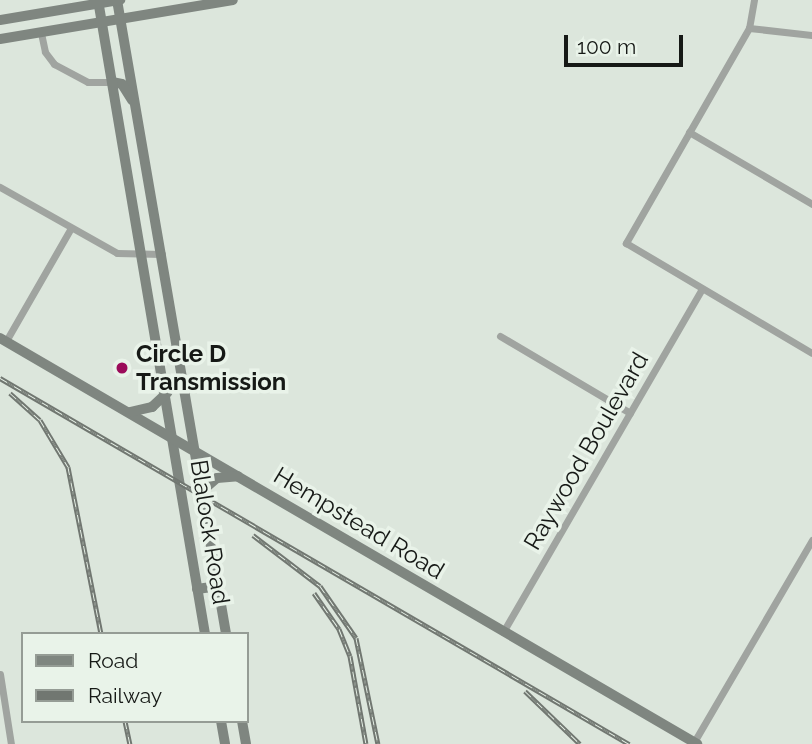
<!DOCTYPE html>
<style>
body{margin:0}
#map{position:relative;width:812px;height:744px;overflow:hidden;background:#dce6dc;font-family:Raleway,sans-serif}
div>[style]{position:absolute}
.minor>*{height:7px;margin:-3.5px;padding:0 3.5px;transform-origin:3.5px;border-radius:3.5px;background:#a0a4a0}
.secondary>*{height:10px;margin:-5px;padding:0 5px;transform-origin:5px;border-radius:5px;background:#7f8680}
.rail>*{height:5px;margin-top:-2.5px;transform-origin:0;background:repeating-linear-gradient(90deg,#e9f3e9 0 8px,#717771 0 16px);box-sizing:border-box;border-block:2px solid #717771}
.dots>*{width:19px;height:19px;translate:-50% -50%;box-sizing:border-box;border:4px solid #e9f3e9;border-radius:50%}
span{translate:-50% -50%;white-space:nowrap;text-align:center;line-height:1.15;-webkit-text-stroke:7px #e9f3e9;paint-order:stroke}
.poi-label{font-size:24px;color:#161916;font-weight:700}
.left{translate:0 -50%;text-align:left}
.street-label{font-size:24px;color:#161916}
.legend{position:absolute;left:21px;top:632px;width:228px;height:91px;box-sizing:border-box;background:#e9f3e9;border:2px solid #959c95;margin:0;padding:9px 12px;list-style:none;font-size:21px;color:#161916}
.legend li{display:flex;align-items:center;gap:14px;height:35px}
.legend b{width:35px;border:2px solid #959c95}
.scale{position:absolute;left:564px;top:35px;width:119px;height:32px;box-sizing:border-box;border:4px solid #161916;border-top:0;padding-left:9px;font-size:21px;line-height:24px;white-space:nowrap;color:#161916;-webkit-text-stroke:5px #e9f3e9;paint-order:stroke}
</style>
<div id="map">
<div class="minor">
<div style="left:754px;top:0;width:28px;rotate:100deg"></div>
<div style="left:749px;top:28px;width:248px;rotate:119.8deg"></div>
<div style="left:626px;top:243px;width:216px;rotate:30.6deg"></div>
<div style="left:749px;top:28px;width:63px;rotate:6.3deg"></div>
<div style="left:41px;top:33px;width:19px;rotate:78deg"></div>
<div style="left:45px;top:52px;width:15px;rotate:53deg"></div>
<div style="left:54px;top:64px;width:38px;rotate:28deg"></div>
<div style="left:88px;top:82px;width:24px"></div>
<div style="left:689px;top:132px;width:143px;rotate:30.3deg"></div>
<div style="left:0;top:187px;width:134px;rotate:29.4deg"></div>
<div style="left:117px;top:253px;width:45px;rotate:1.3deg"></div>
<div style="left:500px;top:336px;width:151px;rotate:30.6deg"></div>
<div style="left:6px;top:341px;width:130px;rotate:-60.1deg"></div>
<div style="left:503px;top:632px;width:395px;rotate:-59.9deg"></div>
<div style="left:0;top:674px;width:71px;rotate:81.1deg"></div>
<div style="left:694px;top:742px;width:234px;rotate:-59.7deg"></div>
</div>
<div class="secondary">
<div style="left:98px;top:0;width:643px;rotate:80.42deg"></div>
<div style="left:117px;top:0;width:643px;rotate:80.24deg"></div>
<div style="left:0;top:20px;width:122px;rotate:-9.5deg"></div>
<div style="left:0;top:39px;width:236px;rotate:-9.5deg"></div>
<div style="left:112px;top:82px;width:10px;rotate:11deg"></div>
<div style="left:122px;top:84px;width:19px;rotate:58deg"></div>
<div style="left:0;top:338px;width:807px;rotate:30.22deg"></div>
<div style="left:130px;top:412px;width:23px;rotate:-13deg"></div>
<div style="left:152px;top:407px;width:21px;rotate:-43deg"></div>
<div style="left:203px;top:490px;width:18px;rotate:-41deg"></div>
<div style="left:217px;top:478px;width:21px;rotate:-5deg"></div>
<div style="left:197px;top:589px;width:22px;rotate:-8deg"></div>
<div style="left:221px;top:721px;width:23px;rotate:80deg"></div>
<div style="left:242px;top:721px;width:23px;rotate:80deg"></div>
</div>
<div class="rail">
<div style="left:0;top:378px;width:728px;rotate:30.19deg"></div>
<div style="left:10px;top:393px;width:40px;rotate:42deg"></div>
<div style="left:40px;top:420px;width:55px;rotate:59.2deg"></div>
<div style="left:68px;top:467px;width:170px;rotate:78.8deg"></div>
<div style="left:253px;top:535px;width:84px;rotate:37.3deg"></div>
<div style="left:320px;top:586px;width:63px;rotate:55.3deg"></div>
<div style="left:356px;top:638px;width:108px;rotate:78.3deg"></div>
<div style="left:314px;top:593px;width:44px;rotate:55.2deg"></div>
<div style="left:339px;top:629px;width:29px;rotate:68deg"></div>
<div style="left:350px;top:656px;width:89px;rotate:79.7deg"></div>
<div style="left:525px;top:691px;width:76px;rotate:43.9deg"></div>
<div style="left:125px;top:721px;width:24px;rotate:78deg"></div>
</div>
<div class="dots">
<div style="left:122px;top:368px;background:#9b0b5a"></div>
</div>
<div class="poi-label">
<span class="left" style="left:136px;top:368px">Circle D<br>Transmission</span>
</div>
<div class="street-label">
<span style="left:586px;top:451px;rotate:-60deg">Raywood Boulevard</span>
<span style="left:359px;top:523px;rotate:31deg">Hempstead Road</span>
<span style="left:210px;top:532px;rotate:81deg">Blalock Road</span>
</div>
<ul class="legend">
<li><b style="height:9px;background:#7f8680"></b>Road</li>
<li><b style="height:9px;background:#717771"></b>Railway</li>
</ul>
<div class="scale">100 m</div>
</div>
